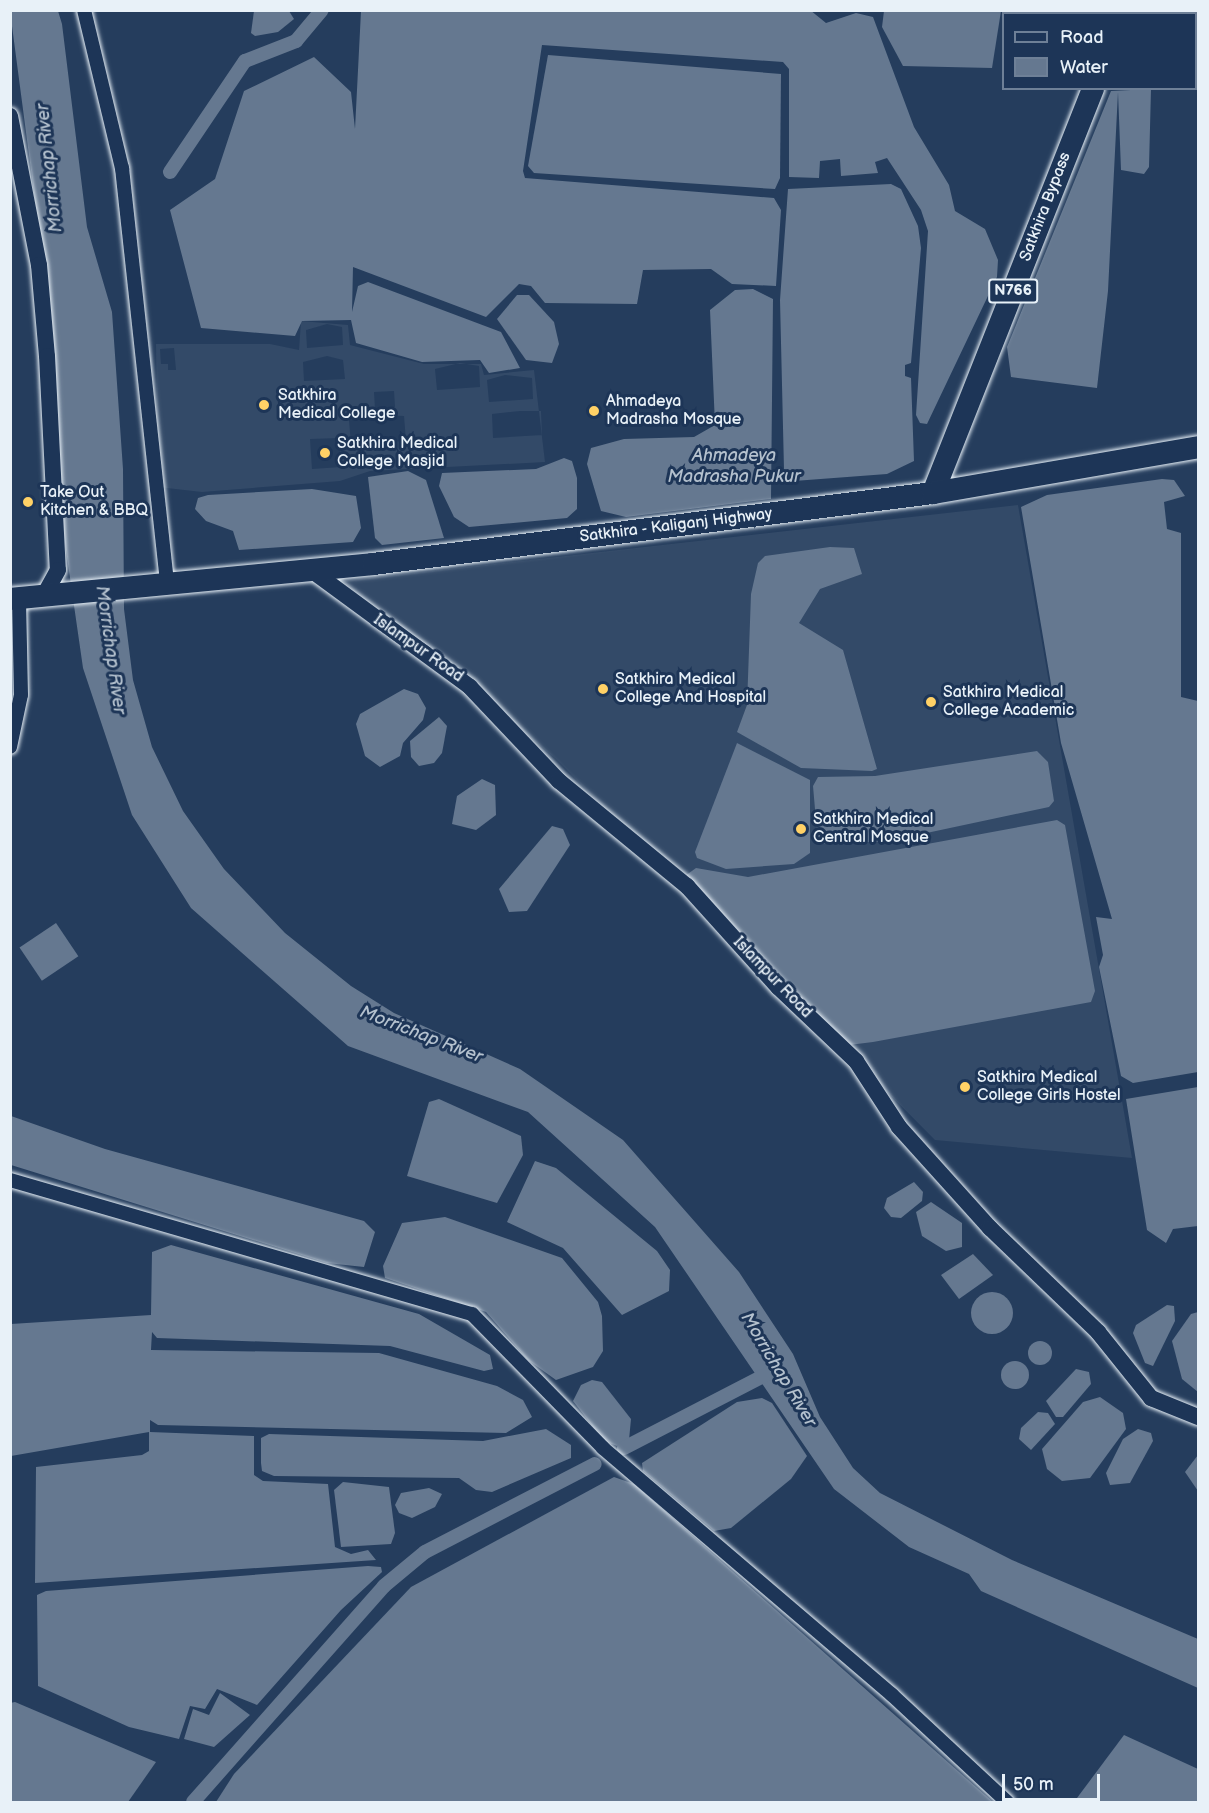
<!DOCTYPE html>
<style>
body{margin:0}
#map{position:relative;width:1209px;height:1813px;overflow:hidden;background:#253d5d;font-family:"Balsamiq Sans",sans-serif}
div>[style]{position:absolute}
.built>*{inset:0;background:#334a68}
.water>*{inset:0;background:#657890;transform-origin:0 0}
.round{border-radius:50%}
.canal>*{height:14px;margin:-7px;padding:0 7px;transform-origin:7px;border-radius:7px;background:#657890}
.roads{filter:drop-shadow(0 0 2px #e8f1f8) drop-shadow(0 0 2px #e8f1f8)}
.minor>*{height:14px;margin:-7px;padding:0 7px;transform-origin:7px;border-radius:7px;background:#1d3557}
.tertiary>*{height:16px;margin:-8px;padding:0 8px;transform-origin:8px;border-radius:8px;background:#1d3557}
.trunk>*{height:22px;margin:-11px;padding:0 11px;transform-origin:11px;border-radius:11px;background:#1d3557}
.dots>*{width:16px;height:16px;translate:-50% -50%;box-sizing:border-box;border:3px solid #1d3557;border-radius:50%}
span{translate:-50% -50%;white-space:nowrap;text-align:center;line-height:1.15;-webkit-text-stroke:6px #1d3557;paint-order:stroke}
.shield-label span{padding:2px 4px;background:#1d3557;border:2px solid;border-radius:4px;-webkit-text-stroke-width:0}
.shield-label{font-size:15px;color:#e8f1f8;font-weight:700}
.street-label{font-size:16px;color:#e8f1f8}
.poi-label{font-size:16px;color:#e8f1f8}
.left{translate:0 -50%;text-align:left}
.water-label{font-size:18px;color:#b4c1ce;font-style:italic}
.frame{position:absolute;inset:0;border:12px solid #e8f1f8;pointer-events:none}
.legend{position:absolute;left:1002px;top:12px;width:195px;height:78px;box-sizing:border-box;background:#1d3557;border:2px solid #6e8097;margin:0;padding:8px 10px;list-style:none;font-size:18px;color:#e8f1f8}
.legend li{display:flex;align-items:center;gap:12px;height:30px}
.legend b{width:30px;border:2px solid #6e8097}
.scale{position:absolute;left:1002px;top:1774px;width:98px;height:27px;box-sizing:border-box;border:3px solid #e8f1f8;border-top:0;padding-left:8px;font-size:18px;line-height:21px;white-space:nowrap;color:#e8f1f8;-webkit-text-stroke:4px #1d3557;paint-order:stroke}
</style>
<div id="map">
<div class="built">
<div style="clip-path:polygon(evenodd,301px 321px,348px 325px,350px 345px,424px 364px,481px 364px,484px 375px,534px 370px,545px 462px,370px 471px,340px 481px,202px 492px,158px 487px,156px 344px,270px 344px,299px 350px,301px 321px,327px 324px,342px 327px,343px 345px,307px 348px,306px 330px,327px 324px,301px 321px,174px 348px,176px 370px,168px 370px,168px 364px,161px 364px,160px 349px,174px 348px,301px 321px,327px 356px,343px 360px,345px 379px,304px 381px,303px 362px,327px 356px,301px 321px,460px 363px,479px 366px,480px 387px,437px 390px,435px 369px,460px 363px,301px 321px,505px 375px,532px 378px,533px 399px,489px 402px,487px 380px,505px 375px,301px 321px,394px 391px,395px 407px,375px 409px,374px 392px,394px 391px,301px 321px,520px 411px,541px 411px,542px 435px,493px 438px,492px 414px,520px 411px,301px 321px,380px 415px,404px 416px,406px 441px,351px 444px,349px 420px,380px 415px,301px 321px,339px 438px,341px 467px,312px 469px,310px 439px,339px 438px)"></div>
<div style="clip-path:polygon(1018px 505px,1132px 1158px,935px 1140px,555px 758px,343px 581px)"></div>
</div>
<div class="water">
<div style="clip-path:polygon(810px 10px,826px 23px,856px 13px,873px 17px,914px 127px,949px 185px,955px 211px,985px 229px,998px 260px,997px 277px,927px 424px,920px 423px,916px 415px,928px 231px,921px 210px,887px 158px,875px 162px,878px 173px,841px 176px,840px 159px,820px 161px,819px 178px,789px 177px,789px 69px,783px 62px,542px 45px,523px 171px,525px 178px,774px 198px,781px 210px,776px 286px,732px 284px,711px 269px,643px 270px,637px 304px,545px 303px,531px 286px,519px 284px,486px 317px,353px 267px,352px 312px,358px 286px,368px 282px,501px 332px,520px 368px,489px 373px,480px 360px,422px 362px,356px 343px,351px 320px,302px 321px,295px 336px,201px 328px,170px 210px,215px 179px,244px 91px,314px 57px,351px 92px,355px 129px,361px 11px)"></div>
<div style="clip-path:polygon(10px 11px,58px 11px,62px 24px,87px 227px,112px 312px,123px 469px,124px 609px,133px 680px,152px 747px,183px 811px,224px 869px,285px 933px,351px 986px,394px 1013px,520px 1069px,623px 1140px,739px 1272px,793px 1354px,820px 1417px,853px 1468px,880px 1493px,1012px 1560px,1198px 1639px,1198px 1688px,981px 1591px,969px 1574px,909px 1547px,834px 1489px,655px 1227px,528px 1112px,348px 1046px,191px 908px,132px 815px,83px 668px,65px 543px,45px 276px)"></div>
<div style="clip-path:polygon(254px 11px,289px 11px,294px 19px,278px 32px,255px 36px,251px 33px)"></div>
<div style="clip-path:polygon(884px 11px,1001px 11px,992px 68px,903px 66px,882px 27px)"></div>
<div style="clip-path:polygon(1014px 11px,1014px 10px,1104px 11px,1103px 14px)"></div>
<div style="clip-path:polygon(1146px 11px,1198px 11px,1198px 65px,1196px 14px)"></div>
<div style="clip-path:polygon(548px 55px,781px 74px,780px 178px,775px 189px,534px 173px,528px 166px)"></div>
<div style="clip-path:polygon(1151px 89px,1149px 167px,1144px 174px,1121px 170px,1118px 92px,1108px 291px,1097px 388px,1011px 377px,1007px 347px,1111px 91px)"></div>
<div style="clip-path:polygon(891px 184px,901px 189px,918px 226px,921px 248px,911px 363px,905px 365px,905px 376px,911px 378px,914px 461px,887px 474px,794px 481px,784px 470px,780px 300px,788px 189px)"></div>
<div style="clip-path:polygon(753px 289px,773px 299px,771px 499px,626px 517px,601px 511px,587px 464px,591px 448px,624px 439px,694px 437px,715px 425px,710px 310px,735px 290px)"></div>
<div style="clip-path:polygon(517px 295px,529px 295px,554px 322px,559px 344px,552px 363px,526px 360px,497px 319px)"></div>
<div style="clip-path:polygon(564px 458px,572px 461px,577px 478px,577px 509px,567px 518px,469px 527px,454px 517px,439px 486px,442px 473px,536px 469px)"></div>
<div style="clip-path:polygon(408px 471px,426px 480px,444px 538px,382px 545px,375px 538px,368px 477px)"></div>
<div style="clip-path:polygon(1162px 479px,1174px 480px,1185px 496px,1164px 502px,1167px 529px,1181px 533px,1181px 697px,1198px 701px,1198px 1072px,1133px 1083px,1121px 1076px,1099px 967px,1103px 955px,1096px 917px,1112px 919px,1061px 743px,1021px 507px,1047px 495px)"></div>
<div style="clip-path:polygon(312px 489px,356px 496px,361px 528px,353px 542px,239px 550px,233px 531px,206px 521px,195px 509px,198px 498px,208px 495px)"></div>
<div style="clip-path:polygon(830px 547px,854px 548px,862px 574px,820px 589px,799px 623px,843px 650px,877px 769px,872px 771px,801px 768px,737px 732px,747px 705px,751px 594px,758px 563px,765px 556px)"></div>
<div style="clip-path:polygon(404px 689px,418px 694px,426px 708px,423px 720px,403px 743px,400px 756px,380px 767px,365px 756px,356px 724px,360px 714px)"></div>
<div style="clip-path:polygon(439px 717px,447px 726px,442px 753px,434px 763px,419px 766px,411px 757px,410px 741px)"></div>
<div style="clip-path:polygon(737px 743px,810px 780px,810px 853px,794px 864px,726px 869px,697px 858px,695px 852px)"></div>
<div style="clip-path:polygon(1037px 751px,1048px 762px,1054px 801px,1049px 807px,889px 841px,818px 844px,813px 786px,818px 777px,875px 776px)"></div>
<div style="clip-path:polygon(482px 779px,495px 785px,496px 815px,476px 830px,452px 824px,457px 796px)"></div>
<div style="clip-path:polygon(1057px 820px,1065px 825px,1095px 991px,1091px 1002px,873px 1042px,849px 1045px,690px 892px,685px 876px,696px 868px,748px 877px)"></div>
<div style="clip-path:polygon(552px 826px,563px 829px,570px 845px,527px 911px,509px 912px,499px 889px)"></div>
<div style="left:56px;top:923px;width:40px;height:44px;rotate:56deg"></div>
<div style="clip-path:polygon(1198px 1087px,1198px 1226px,1173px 1229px,1166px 1243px,1147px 1230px,1126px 1099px)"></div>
<div style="clip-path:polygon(439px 1099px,521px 1136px,523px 1155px,497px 1203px,407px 1176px,429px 1102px)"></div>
<div style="clip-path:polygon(11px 1116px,105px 1149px,364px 1221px,375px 1232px,364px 1267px,327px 1263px,11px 1165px)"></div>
<div style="clip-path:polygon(535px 1161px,556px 1168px,657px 1251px,670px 1270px,669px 1291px,622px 1315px,563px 1248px,507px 1222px)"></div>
<div style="clip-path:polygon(914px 1182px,923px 1192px,922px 1201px,901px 1218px,891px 1217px,884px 1208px,887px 1198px)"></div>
<div style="clip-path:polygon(931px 1202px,962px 1223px,962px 1247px,946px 1251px,922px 1236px,916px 1212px)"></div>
<div style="clip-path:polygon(445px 1217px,562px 1258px,598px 1302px,602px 1316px,603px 1351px,593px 1367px,556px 1380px,528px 1360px,486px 1312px,385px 1278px,383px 1266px,402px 1223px)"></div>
<div style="clip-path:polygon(171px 1245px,419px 1314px,490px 1355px,493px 1369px,484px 1371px,390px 1346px,157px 1338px,152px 1332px,151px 1350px,379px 1353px,497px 1386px,523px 1400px,532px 1417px,506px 1433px,158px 1425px,150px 1420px,150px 1432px,254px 1436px,254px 1475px,263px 1481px,328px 1484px,335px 1547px,351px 1554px,368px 1550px,376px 1560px,35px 1583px,36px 1467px,142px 1455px,149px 1451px,149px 1432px,11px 1456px,11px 1324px,151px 1315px,152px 1252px)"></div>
<div style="clip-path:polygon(973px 1254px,993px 1275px,959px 1299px,941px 1275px)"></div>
<div class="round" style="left:971px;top:1292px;width:42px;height:42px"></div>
<div style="clip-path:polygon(1167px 1305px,1174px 1306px,1175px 1321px,1153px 1366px,1145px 1363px,1133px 1333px,1136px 1325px)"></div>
<div style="clip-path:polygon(1198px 1312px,1198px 1392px,1182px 1379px,1172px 1341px,1191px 1314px)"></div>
<div class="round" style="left:1028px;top:1341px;width:24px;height:24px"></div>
<div class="round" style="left:1001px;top:1361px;width:28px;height:28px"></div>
<div style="clip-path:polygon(1076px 1369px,1089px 1372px,1091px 1384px,1063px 1417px,1056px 1417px,1046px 1401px)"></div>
<div style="clip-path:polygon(592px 1380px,602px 1382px,631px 1419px,629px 1440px,617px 1446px,604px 1441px,573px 1401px,581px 1385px)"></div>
<div style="clip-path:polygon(1100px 1397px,1123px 1413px,1126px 1429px,1090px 1478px,1062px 1481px,1047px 1469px,1042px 1449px,1083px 1402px)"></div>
<div style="clip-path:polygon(762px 1398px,772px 1403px,807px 1456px,791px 1479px,731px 1528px,714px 1531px,643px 1471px,642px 1463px,737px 1402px)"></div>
<div style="clip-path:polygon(1038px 1412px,1048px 1413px,1055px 1424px,1031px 1450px,1019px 1439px,1021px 1428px)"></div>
<div style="clip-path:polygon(546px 1429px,571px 1445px,571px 1458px,492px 1492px,476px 1490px,459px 1478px,274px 1476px,262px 1471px,261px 1463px,261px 1438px,269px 1434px,483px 1441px)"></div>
<div style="clip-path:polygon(1138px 1429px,1151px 1433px,1153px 1441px,1130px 1483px,1110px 1485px,1106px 1473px,1123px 1439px)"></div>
<div style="clip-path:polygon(1198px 1455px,1198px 1491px,1185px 1472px)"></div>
<div style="clip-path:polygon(614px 1477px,634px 1484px,993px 1802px,216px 1802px,234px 1774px,411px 1587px)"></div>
<div style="clip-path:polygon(343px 1482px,389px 1487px,395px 1533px,391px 1544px,341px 1547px,334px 1490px)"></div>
<div style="clip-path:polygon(429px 1488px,442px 1494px,435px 1507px,412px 1518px,399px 1513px,395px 1505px,401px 1493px)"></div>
<div style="clip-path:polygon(368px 1566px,381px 1567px,382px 1572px,341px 1610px,257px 1705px,217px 1689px,205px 1709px,190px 1706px,179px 1739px,129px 1727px,38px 1686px,37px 1595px,46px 1591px)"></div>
<div style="clip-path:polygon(220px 1693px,250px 1715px,214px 1747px,184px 1739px,193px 1709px,209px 1715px)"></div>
<div style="clip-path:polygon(15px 1702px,156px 1762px,128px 1802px,11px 1802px,10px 1703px)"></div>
<div style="clip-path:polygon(1124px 1735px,1198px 1769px,1198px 1802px,1074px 1802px)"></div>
</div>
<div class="canal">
<div style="left:170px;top:172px;width:134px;rotate:-56deg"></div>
<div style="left:245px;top:61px;width:55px;rotate:-21.4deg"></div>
<div style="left:296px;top:41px;width:40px;rotate:-50deg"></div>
<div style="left:624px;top:1448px;width:172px;rotate:-27.3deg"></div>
<div style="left:193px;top:1802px;width:288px;rotate:-48.5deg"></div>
<div style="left:384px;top:1586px;width:53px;rotate:-39.7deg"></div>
<div style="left:425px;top:1552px;width:191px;rotate:-27.4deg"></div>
</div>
<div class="roads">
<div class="minor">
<div style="left:84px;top:10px;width:163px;rotate:76.5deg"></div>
<div style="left:122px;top:168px;width:419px;rotate:83.8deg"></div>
<div style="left:10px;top:747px;width:53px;rotate:-78.1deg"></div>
<div style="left:21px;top:695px;width:97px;rotate:-91.2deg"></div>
<div style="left:10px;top:1180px;width:481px;rotate:16.2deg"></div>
<div style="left:472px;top:1314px;width:187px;rotate:45.6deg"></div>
<div style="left:603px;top:1448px;width:380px;rotate:40.5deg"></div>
<div style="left:892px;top:1695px;width:157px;rotate:42.9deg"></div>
</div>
<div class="tertiary">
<div style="left:10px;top:116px;width:152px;rotate:79deg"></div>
<div style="left:39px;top:265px;width:91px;rotate:85deg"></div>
<div style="left:47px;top:356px;width:214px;rotate:87.1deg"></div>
<div style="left:58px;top:570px;width:31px;rotate:119deg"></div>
<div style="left:311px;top:570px;width:197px;rotate:36.3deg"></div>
<div style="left:470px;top:687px;width:129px;rotate:46.6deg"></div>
<div style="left:559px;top:781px;width:166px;rotate:39.4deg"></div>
<div style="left:687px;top:886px;width:136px;rotate:48deg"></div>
<div style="left:778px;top:987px;width:108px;rotate:43.5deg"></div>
<div style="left:856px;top:1061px;width:79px;rotate:56.9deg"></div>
<div style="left:899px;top:1127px;width:136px;rotate:48deg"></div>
<div style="left:990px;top:1228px;width:150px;rotate:43.9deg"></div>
<div style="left:1098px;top:1332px;width:85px;rotate:51.2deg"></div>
<div style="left:1151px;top:1398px;width:51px;rotate:22deg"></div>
</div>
<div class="trunk">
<div style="left:1122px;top:14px;width:4px;rotate:-63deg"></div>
<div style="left:933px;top:493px;width:435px;rotate:-68.4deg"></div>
<div style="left:10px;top:599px;width:365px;rotate:-5.5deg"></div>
<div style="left:373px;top:564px;width:564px;rotate:-7.23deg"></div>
<div style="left:933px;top:493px;width:269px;rotate:-9.8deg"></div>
</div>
</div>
<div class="dots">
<div style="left:264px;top:405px;background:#ffd166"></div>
<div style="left:594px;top:411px;background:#ffd166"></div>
<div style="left:325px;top:453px;background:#ffd166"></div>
<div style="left:28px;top:502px;background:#ffd166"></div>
<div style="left:603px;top:689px;background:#ffd166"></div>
<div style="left:931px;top:702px;background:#ffd166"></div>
<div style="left:801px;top:829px;background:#ffd166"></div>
<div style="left:965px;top:1087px;background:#ffd166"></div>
</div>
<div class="shield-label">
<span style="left:1013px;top:291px">N766</span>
</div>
<div class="street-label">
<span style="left:1046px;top:207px;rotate:-69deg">Satkhira Bypass</span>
<span style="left:676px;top:526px;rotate:-7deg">Satkhira - Kaliganj Highway</span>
<span style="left:418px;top:649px;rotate:35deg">Islampur Road</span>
<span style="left:772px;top:978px;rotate:46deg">Islampur Road</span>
</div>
<div class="poi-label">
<span class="left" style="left:278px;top:405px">Satkhira<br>Medical College</span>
<span class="left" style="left:606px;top:411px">Ahmadeya<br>Madrasha Mosque</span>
<span class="left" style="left:337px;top:453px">Satkhira Medical<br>College Masjid</span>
<span class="left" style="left:40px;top:502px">Take Out<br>Kitchen &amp; BBQ</span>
<span class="left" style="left:615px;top:689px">Satkhira Medical<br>College And Hospital</span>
<span class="left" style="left:943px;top:702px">Satkhira Medical<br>College Academic</span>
<span class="left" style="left:813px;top:829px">Satkhira Medical<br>Central Mosque</span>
<span class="left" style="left:977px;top:1087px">Satkhira Medical<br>College Girls Hostel</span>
</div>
<div class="water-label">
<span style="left:50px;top:168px;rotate:-96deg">Morrichap River</span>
<span style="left:734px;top:467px">Ahmadeya<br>Madrasha Pukur</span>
<span style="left:110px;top:650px;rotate:82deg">Morrichap River</span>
<span style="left:421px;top:1035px;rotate:21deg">Morrichap River</span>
<span style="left:778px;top:1370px;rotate:59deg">Morrichap River</span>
</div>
<div class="frame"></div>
<ul class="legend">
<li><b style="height:8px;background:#1d3557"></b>Road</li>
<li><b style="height:16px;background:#657890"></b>Water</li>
</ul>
<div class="scale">50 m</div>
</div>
